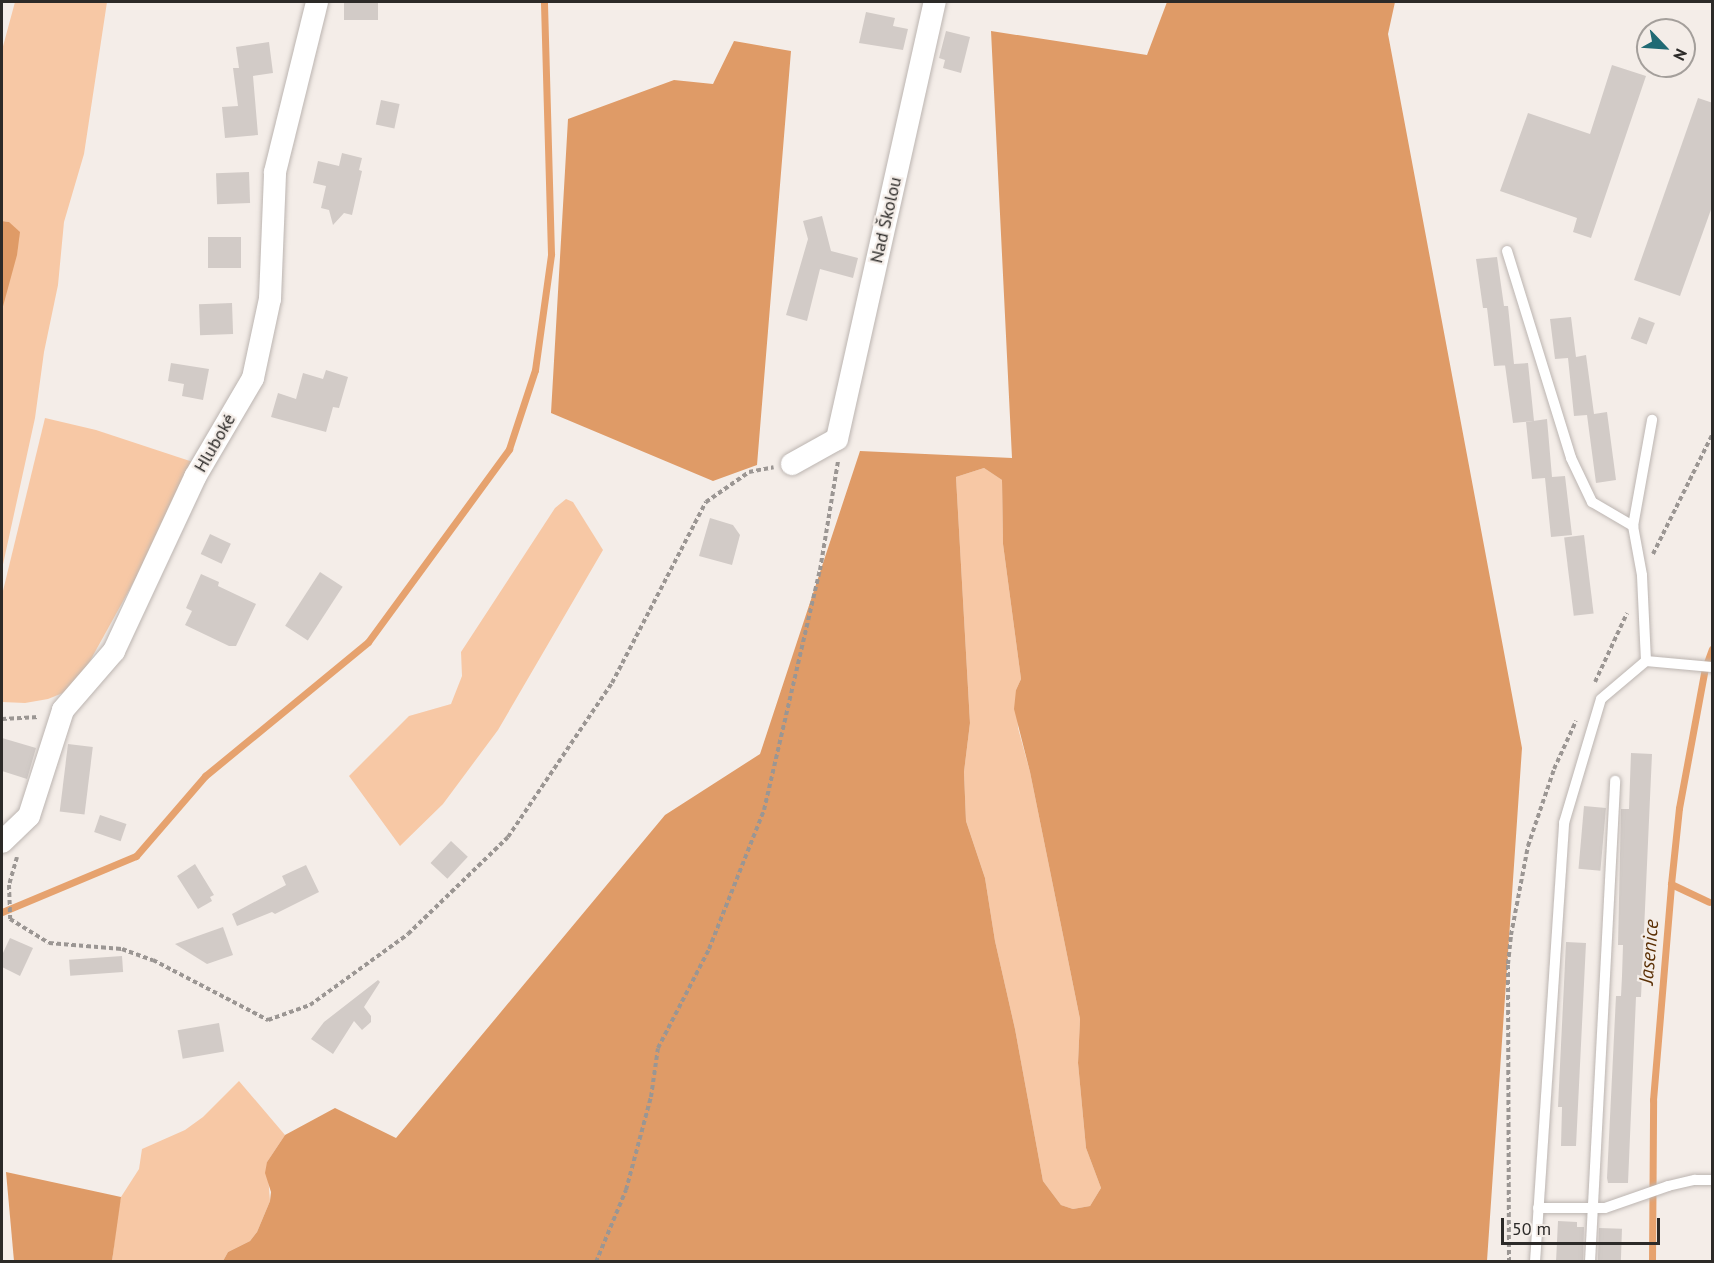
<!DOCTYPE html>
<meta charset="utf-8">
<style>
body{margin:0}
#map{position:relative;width:1714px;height:1263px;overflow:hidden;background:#f4ede8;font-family:"PT Sans",sans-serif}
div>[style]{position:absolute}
.green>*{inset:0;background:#f7c8a5}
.forest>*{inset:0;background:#df9b67}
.stream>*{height:7px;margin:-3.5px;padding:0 3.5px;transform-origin:3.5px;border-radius:3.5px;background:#e6a26e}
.building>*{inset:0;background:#d2cbc7;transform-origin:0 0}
.path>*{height:4px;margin-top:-2px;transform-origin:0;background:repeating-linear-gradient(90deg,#9b9693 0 4.5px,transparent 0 7.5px)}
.roads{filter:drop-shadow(0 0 2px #bcb5b1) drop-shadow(0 0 2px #bcb5b1)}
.lane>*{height:10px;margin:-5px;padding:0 5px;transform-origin:5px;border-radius:5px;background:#fff}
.street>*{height:22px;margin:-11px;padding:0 11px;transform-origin:11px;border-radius:11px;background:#fff}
span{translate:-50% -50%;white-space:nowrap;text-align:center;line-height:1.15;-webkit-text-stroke:4.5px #f4ede8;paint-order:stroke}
.street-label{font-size:18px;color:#2c2a28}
.water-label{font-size:20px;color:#5b3005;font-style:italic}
.frame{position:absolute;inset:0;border:3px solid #2c2a28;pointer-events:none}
.north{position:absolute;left:1636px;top:18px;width:60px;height:60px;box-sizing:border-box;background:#f4ede8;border:2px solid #a49f9b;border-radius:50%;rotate:115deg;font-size:16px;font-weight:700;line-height:24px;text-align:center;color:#2c2a28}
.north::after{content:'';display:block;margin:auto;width:21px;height:27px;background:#206a74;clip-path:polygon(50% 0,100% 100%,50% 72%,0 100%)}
.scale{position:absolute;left:1501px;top:1218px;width:159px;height:27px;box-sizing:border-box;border:3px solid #2c2a28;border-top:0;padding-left:8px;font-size:18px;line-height:21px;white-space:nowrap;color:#2c2a28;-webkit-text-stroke:4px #f4ede8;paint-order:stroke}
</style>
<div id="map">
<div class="green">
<div style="clip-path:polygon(15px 2px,107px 2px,84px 154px,64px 222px,58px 285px,44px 352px,35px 418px,2px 569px,2px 310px,9px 222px,2px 221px,2px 50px)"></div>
<div style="clip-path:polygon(45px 418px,96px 430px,199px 464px,75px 688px,48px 699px,25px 703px,2px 702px,2px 595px)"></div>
<div style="clip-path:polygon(984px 468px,1002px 480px,1003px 544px,1021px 679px,1016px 690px,1018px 728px,1030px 772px,1080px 1019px,1078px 1063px,1086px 1148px,1101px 1188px,1090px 1206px,1073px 1209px,1061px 1205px,1043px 1181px,1015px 1029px,995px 941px,985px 878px,966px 821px,964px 772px,970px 723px,956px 477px)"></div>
<div style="clip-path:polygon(566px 499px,573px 502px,603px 550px,498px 730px,443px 804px,400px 846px,349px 776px,409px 716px,451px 704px,462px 676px,461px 652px,555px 508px)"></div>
<div style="clip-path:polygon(239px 1081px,285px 1135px,267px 1162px,270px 1201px,257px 1232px,250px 1241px,228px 1252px,223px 1261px,112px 1262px,118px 1210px,121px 1197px,139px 1169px,142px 1149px,185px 1130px,203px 1117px)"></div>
</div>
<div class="forest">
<div style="clip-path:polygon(evenodd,1167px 2px,1395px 2px,1388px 34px,1522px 748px,1487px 1261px,223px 1261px,228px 1252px,250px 1241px,257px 1232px,270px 1201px,271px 1192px,265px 1173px,267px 1162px,285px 1135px,335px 1108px,396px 1138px,665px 815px,760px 754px,860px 451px,1012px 458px,991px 31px,1147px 55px,1167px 2px,984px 468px,1002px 480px,1003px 544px,1021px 679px,1016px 690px,1014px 709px,1030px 772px,1080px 1019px,1078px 1063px,1086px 1148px,1101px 1188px,1090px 1206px,1073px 1209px,1061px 1205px,1043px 1181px,1015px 1029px,995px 941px,985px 878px,966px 821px,964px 772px,970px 723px,956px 477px,984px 468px)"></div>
<div style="clip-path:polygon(734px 41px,791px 51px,757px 465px,713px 481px,551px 413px,568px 119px,674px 80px,713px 84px)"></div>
<div style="clip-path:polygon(2px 221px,9px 222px,20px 232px,17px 255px,2px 310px)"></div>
<div style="clip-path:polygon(6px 1172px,121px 1197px,112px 1261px,14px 1261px)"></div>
</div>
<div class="stream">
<div style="left:1671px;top:884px;width:42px;rotate:25.3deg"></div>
<div style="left:2px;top:912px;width:145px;rotate:-22.7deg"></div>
<div style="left:136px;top:856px;width:106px;rotate:-49.2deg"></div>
<div style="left:205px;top:776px;width:211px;rotate:-39.4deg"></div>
<div style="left:368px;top:642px;width:239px;rotate:-53.8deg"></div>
<div style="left:509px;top:449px;width:83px;rotate:-71.8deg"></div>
<div style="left:535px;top:370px;width:117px;rotate:-82.1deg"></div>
<div style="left:551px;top:254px;width:252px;rotate:-91.6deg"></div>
<div style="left:1652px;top:1262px;width:162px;rotate:-89.6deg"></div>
<div style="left:1653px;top:1100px;width:217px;rotate:-85.2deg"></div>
<div style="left:1671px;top:884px;width:76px;rotate:-84deg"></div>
<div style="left:1679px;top:808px;width:142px;rotate:-79.5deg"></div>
<div style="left:1705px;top:668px;width:20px;rotate:-70deg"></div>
</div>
<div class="building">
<div style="left:344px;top:2px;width:34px;height:18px"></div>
<div style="clip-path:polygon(866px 12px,895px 18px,893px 26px,908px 29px,903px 50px,859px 43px)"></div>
<div style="clip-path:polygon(946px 31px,970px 37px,961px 73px,943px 68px,945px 60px,939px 58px)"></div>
<div style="clip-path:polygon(269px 42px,273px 73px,253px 76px,258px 135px,225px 138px,222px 107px,238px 106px,233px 68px,239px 68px,236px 47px)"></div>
<div style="clip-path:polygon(1612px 65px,1646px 76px,1591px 238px,1573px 232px,1577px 218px,1500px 191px,1528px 113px,1590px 134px)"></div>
<div style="clip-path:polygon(1698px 98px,1713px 103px,1713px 204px,1680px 296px,1634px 280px)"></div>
<div style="left:381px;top:100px;width:19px;height:25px;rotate:12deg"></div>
<div style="clip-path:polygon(342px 153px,362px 158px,359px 170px,362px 171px,352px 215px,344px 213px,333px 225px,329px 210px,321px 208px,326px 186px,313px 183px,318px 161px,339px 166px)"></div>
<div style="left:249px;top:172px;width:31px;height:33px;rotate:88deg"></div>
<div style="clip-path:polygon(822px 216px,831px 251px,858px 258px,853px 278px,820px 269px,807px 321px,786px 315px,808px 239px,803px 221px)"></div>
<div style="left:208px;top:237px;width:33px;height:31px"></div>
<div style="clip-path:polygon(1497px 257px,1504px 306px,1508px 306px,1514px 364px,1528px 363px,1534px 421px,1513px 423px,1505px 365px,1509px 365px,1494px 366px,1487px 308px,1483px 308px,1476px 259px)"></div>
<div style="left:232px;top:303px;width:31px;height:33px;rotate:88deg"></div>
<div style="clip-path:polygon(1571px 317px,1576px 357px,1586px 355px,1594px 414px,1607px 412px,1616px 480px,1596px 483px,1587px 415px,1574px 416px,1568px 358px,1555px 359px,1550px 319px)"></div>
<div style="left:1639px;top:317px;width:17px;height:23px;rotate:21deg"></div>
<div style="clip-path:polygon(171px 363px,209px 369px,203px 400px,182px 396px,184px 384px,168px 381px)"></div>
<div style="clip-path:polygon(326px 370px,348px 377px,339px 408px,333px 407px,326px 432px,271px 417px,278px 393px,296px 399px,303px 373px,323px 379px)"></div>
<div style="clip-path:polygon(1547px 419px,1552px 477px,1565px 476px,1572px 535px,1551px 537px,1545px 478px,1532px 479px,1526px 422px)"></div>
<div style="clip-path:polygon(710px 518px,733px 525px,740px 535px,732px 565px,699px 556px)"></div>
<div style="left:210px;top:534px;width:23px;height:22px;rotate:25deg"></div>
<div style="left:1584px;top:535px;width:79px;height:20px;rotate:83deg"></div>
<div style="left:320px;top:572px;width:27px;height:64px;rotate:33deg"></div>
<div style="clip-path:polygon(201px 574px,219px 582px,218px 586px,256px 604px,236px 646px,229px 646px,185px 625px,192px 611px,186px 608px)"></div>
<div style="clip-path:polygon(2px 738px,36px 748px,27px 779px,2px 771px)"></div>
<div style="left:68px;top:744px;width:25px;height:68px;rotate:7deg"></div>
<div style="clip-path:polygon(1631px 753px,1652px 754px,1641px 997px,1636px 997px,1628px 1183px,1608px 1183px,1607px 1178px,1616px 996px,1621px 996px,1622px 976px,1623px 945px,1618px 945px,1621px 809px,1629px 809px)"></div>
<div style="left:1584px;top:806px;width:22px;height:63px;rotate:5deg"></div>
<div style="left:100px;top:815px;width:28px;height:18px;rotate:19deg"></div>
<div style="left:451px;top:841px;width:23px;height:30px;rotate:43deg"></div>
<div style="clip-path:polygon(195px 864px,214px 895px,210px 897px,212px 901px,198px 909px,177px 876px)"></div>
<div style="clip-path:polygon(306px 865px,319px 892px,275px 914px,272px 912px,237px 926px,232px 914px,286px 885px,282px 876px)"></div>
<div style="clip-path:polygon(223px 927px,233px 955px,207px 964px,175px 944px)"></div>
<div style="clip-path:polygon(10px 938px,33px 948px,20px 976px,2px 967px,2px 955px)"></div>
<div style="clip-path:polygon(1566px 942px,1586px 943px,1576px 1146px,1561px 1146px,1562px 1107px,1558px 1107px)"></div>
<div style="left:122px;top:956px;width:16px;height:53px;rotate:86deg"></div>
<div style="clip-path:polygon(378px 980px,380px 982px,364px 1007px,371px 1016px,371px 1022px,362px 1030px,354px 1021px,333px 1054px,311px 1039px,324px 1022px)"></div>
<div style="left:219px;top:1023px;width:29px;height:42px;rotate:80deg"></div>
<div style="clip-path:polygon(1558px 1221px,1577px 1222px,1577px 1227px,1584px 1227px,1583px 1262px,1556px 1262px)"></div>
<div style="left:1599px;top:1228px;width:23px;height:34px;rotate:2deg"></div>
</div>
<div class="path">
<div style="left:1653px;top:554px;width:133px;rotate:-63.6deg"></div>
<div style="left:1595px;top:682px;width:76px;rotate:-65.1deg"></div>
<div style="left:2px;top:719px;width:37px;rotate:-3deg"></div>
<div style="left:17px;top:857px;width:29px;rotate:106deg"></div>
<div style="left:9px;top:885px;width:34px;rotate:88deg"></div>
<div style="left:10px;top:919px;width:46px;rotate:31.6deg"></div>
<div style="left:49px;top:943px;width:73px;rotate:4.7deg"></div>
<div style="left:122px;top:949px;width:33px;rotate:20deg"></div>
<div style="left:153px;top:960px;width:130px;rotate:27.6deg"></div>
<div style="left:268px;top:1020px;width:45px;rotate:-19.7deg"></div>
<div style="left:310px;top:1005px;width:121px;rotate:-35.9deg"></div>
<div style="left:408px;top:934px;width:139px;rotate:-44.1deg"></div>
<div style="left:508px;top:837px;width:186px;rotate:-56deg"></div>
<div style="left:612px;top:683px;width:204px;rotate:-62.6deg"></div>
<div style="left:706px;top:502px;width:52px;rotate:-34.9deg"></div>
<div style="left:749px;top:472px;width:25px;rotate:-11deg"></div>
<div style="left:596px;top:1262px;width:78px;rotate:-67.4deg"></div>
<div style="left:626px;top:1190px;width:96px;rotate:-75deg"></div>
<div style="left:651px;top:1097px;width:49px;rotate:-81.9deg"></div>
<div style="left:658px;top:1048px;width:111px;rotate:-62.7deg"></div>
<div style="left:709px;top:949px;width:149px;rotate:-68.4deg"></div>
<div style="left:764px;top:810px;width:246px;rotate:-76.9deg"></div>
<div style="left:820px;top:570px;width:110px;rotate:-80.6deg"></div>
<div style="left:1509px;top:1262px;width:298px;rotate:-90.2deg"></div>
<div style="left:1508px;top:964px;width:29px;rotate:-84deg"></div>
<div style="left:1511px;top:935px;width:91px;rotate:-79.2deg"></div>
<div style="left:1528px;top:846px;width:81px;rotate:-71.3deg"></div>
<div style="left:1554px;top:769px;width:53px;rotate:-65.4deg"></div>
</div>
<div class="roads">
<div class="lane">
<div style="left:1507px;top:251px;width:217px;rotate:72.8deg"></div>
<div style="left:1571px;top:458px;width:49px;rotate:64.5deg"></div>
<div style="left:1592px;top:502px;width:48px;rotate:30.3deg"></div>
<div style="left:1646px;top:661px;width:86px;rotate:-92.7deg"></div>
<div style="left:1642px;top:575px;width:50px;rotate:-100.4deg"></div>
<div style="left:1633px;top:526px;width:108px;rotate:-79.8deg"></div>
<div style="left:1538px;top:1208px;width:67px"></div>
<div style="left:1605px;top:1208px;width:67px;rotate:-19.2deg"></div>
<div style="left:1668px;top:1186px;width:28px;rotate:-13deg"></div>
<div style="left:1695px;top:1180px;width:17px"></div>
<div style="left:1535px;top:1262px;width:440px;rotate:-86.2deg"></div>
<div style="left:1564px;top:823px;width:129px;rotate:-73.4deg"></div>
<div style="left:1601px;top:699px;width:59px;rotate:-40.2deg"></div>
<div style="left:1646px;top:661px;width:66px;rotate:5.2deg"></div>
<div style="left:1590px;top:1262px;width:482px;rotate:-87deg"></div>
</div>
<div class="street">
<div style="left:792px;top:464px;width:51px;rotate:-29.1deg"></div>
<div style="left:837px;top:439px;width:448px;rotate:-77.4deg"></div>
<div style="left:2px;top:842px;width:37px;rotate:-44deg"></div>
<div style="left:29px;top:816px;width:111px;rotate:-72.2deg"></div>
<div style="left:63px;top:710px;width:78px;rotate:-49.2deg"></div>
<div style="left:114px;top:651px;width:192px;rotate:-65deg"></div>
<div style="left:195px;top:477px;width:115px;rotate:-59.6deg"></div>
<div style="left:253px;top:378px;width:81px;rotate:-77.9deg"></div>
<div style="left:270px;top:299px;width:127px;rotate:-87.7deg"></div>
<div style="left:275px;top:172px;width:175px;rotate:-76.1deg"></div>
</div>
</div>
<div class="street-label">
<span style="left:886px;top:220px;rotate:-77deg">Nad Školou</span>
<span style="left:215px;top:443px;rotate:-60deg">Hluboké</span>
</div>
<div class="water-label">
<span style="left:1649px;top:952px;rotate:-85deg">Jasenice</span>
</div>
<div class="frame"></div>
<div class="north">N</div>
<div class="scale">50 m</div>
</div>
